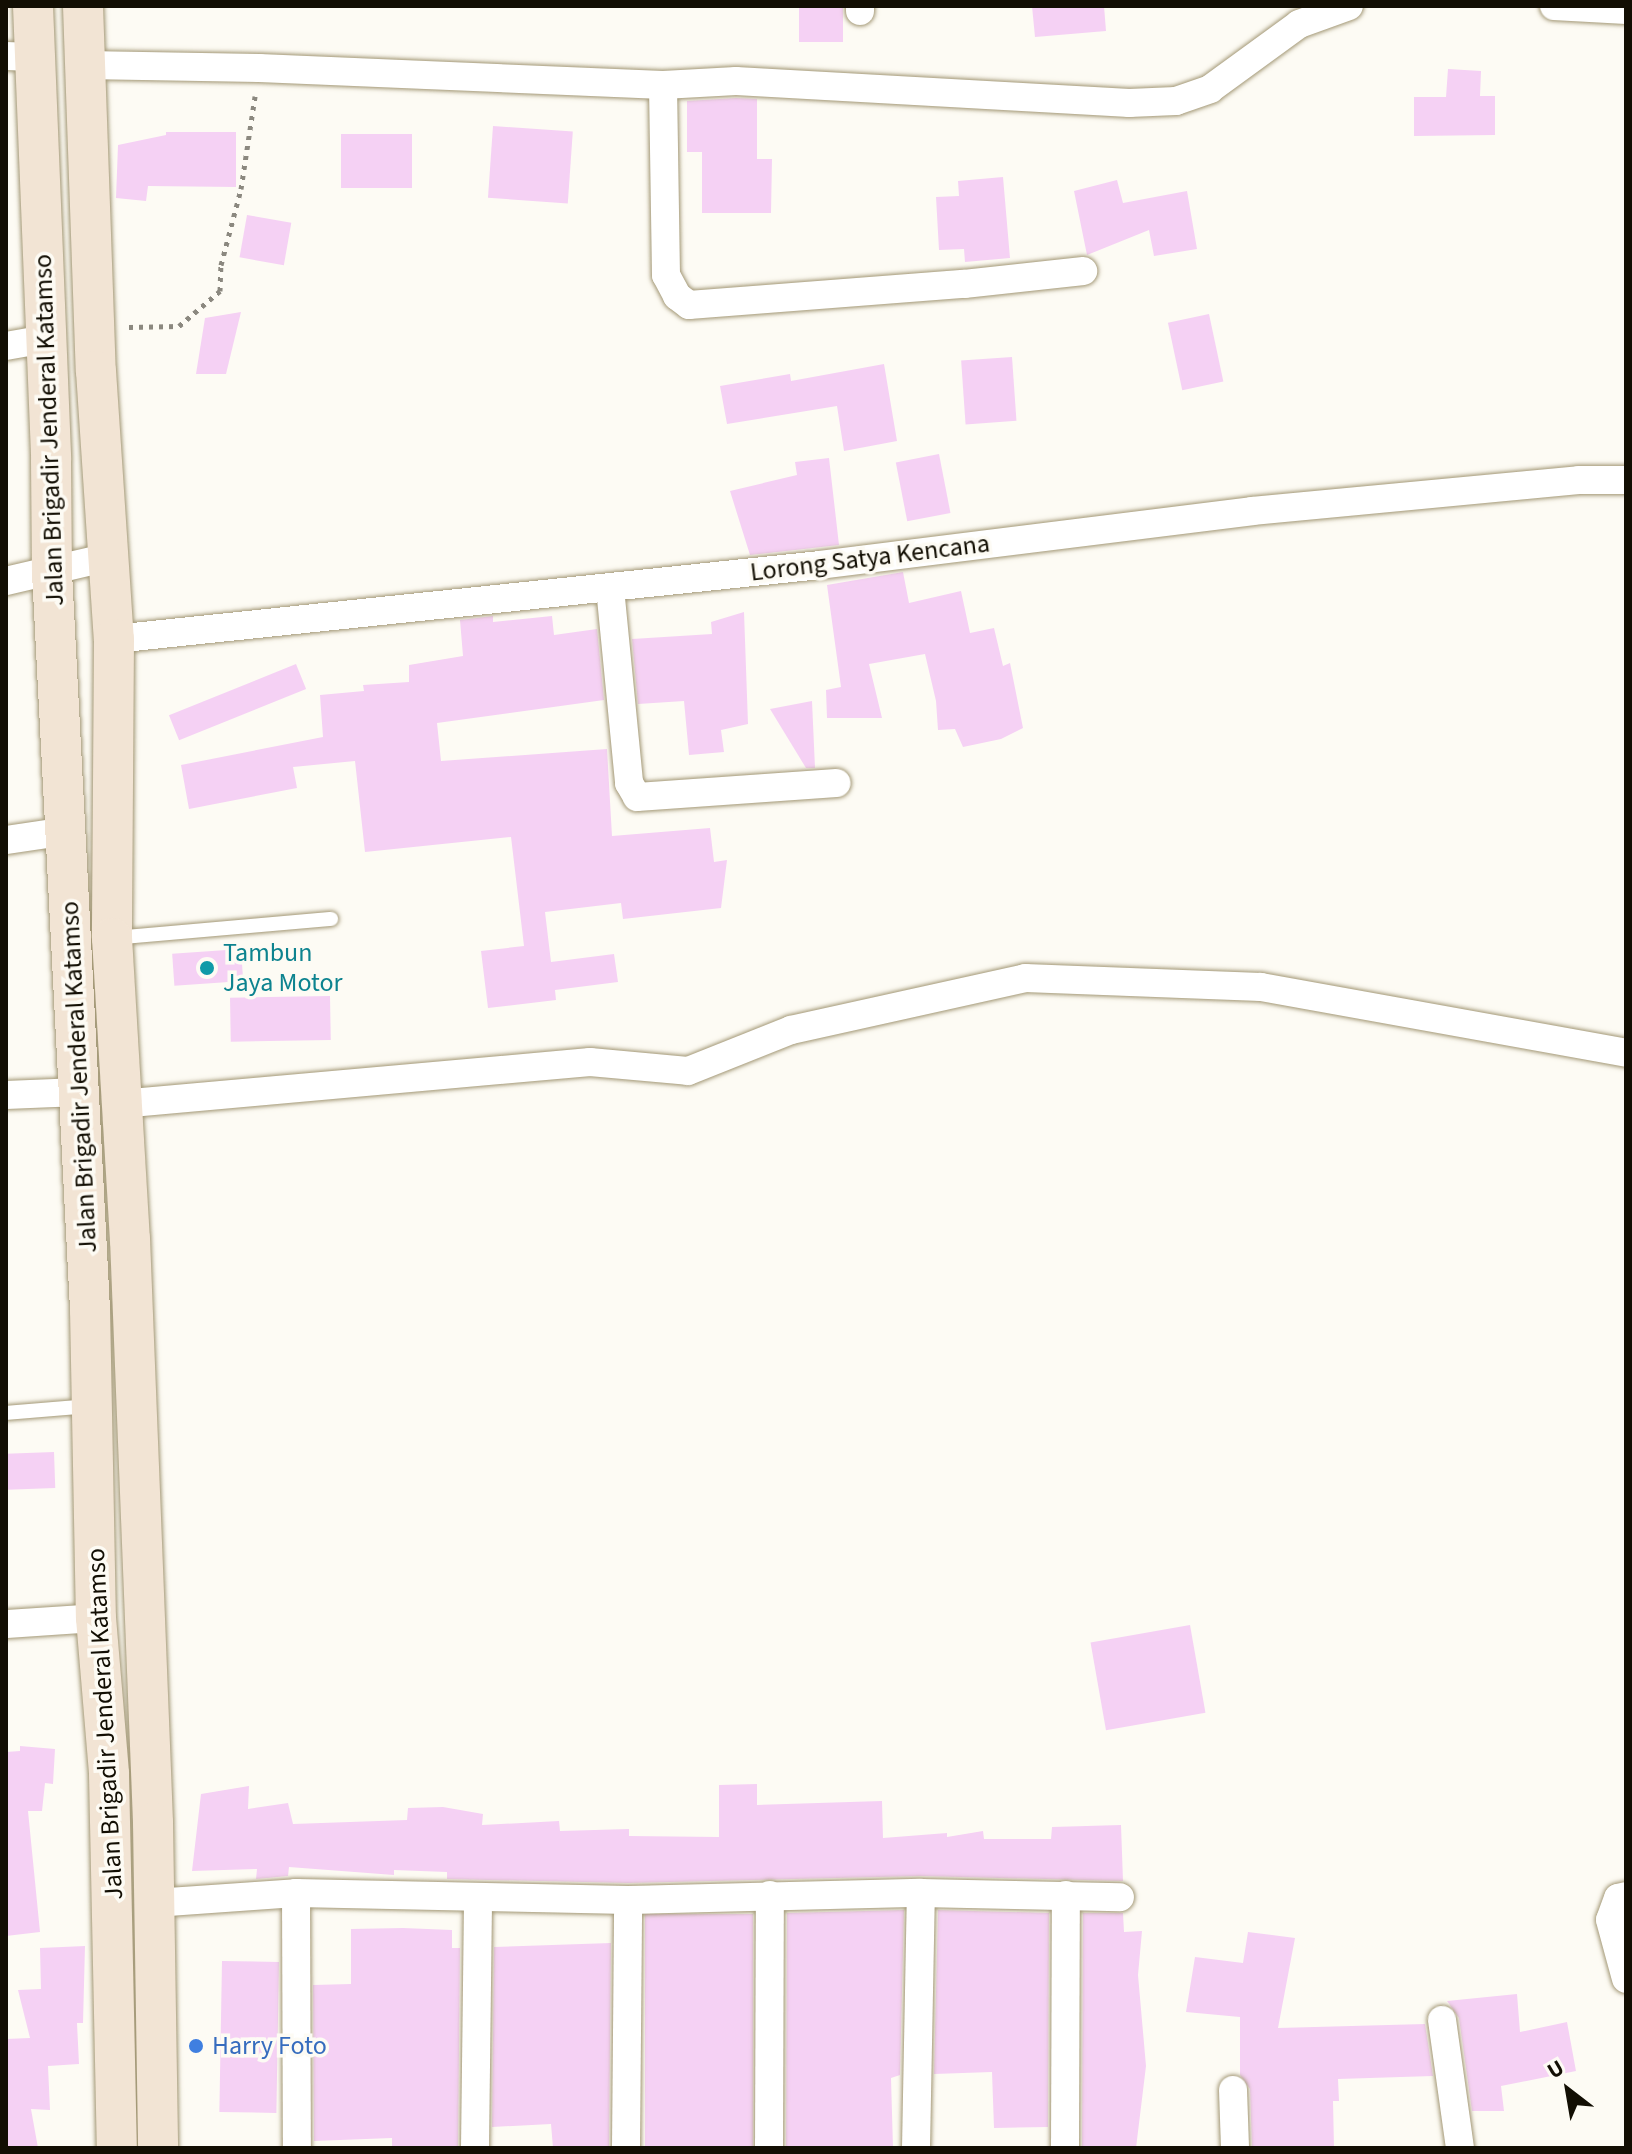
<!DOCTYPE html>
<style>
body{margin:0}
#map{position:relative;width:1632px;height:2154px;overflow:hidden;background:#fdfbf4;font-family:"Source Sans 3",sans-serif}
div>[style]{position:absolute}
.building>*{inset:0;background:#f5d1f4;transform-origin:0 0}
.path>*{height:5px;margin-top:-2.5px;transform-origin:0;background:repeating-linear-gradient(90deg,#8b887f 0 4px,transparent 0 10px)}
.roads{filter:drop-shadow(0 0 2px #a39876) drop-shadow(0 0 2px #a39876)}
.service>*{height:14px;margin:-7px;padding:0 7px;transform-origin:7px;border-radius:7px;background:#fff}
.minor>*{height:28px;margin:-14px;padding:0 14px;transform-origin:14px;border-radius:14px;background:#fff}
.secondary>*{height:40px;margin:-20px;padding:0 20px;transform-origin:20px;border-radius:20px;background:#f2e4d4}
.dots>*{width:22px;height:22px;translate:-50% -50%;box-sizing:border-box;border:4px solid #fdfbf4;border-radius:50%}
span{translate:-50% -50%;white-space:nowrap;text-align:center;line-height:1.15;-webkit-text-stroke:7px #fdfbf4;paint-order:stroke}
.street-label{font-size:26px;color:#120e03}
.culture-label{font-size:26px;color:#0d838f}
.left{translate:0 -50%;text-align:left}
.shop-label{font-size:26px;color:#366cbe}
.frame{position:absolute;inset:0;border:8px solid #120e03;pointer-events:none}
.north{position:absolute;left:1528px;top:2050px;width:80px;height:80px;-webkit-text-stroke:6px #fdfbf4;paint-order:stroke;rotate:329deg;font-size:22px;font-weight:700;line-height:32px;text-align:center;color:#120e03}
.north::after{content:'';display:block;margin:auto;width:28px;height:36px;background:#120e03;clip-path:polygon(50% 0,100% 100%,50% 72%,0 100%)}
</style>
<div id="map">
<div class="building">
<div style="left:799px;top:6px;width:44px;height:36px"></div>
<div style="clip-path:polygon(1032px 6px,1104px 6px,1106px 31px,1035px 37px)"></div>
<div style="clip-path:polygon(1448px 69px,1481px 71px,1480px 96px,1495px 96px,1495px 135px,1414px 136px,1414px 97px,1446px 97px)"></div>
<div style="clip-path:polygon(736px 98px,757px 99px,757px 159px,772px 159px,771px 213px,702px 213px,702px 152px,687px 152px,687px 101px)"></div>
<div style="left:493px;top:126px;width:80px;height:72px;rotate:4deg"></div>
<div style="clip-path:polygon(166px 132px,236px 132px,236px 187px,148px 186px,146px 201px,116px 198px,118px 145px,166px 135px)"></div>
<div style="left:341px;top:134px;width:71px;height:54px"></div>
<div style="clip-path:polygon(1003px 177px,1010px 258px,965px 262px,964px 249px,939px 250px,936px 197px,959px 196px,958px 181px)"></div>
<div style="clip-path:polygon(1117px 180px,1123px 203px,1187px 191px,1197px 249px,1154px 256px,1149px 230px,1087px 255px,1074px 191px)"></div>
<div style="left:247px;top:215px;width:45px;height:43px;rotate:10deg"></div>
<div style="clip-path:polygon(241px 312px,226px 374px,196px 374px,205px 318px)"></div>
<div style="left:1209px;top:314px;width:69px;height:42px;rotate:78deg"></div>
<div style="left:1012px;top:357px;width:64px;height:51px;rotate:86deg"></div>
<div style="clip-path:polygon(884px 364px,897px 441px,844px 451px,837px 406px,727px 424px,720px 386px,790px 374px,791px 381px)"></div>
<div style="left:939px;top:454px;width:60px;height:44px;rotate:79deg"></div>
<div style="clip-path:polygon(829px 458px,839px 545px,750px 555px,730px 491px,797px 475px,795px 462px)"></div>
<div style="clip-path:polygon(903px 572px,909px 603px,961px 591px,970px 633px,994px 628px,1003px 666px,1010px 663px,1023px 728px,1001px 739px,963px 747px,955px 729px,938px 730px,936px 701px,925px 654px,869px 664px,882px 718px,827px 718px,826px 690px,841px 687px,827px 585px)"></div>
<div style="clip-path:polygon(744px 612px,748px 724px,721px 730px,724px 752px,689px 755px,684px 701px,638px 704px,632px 639px,712px 634px,711px 622px)"></div>
<div style="clip-path:polygon(493px 616px,493px 622px,552px 616px,554px 635px,597px 629px,604px 700px,437px 723px,441px 761px,607px 749px,612px 836px,710px 828px,714px 862px,727px 860px,721px 908px,623px 919px,621px 903px,545px 912px,551px 962px,614px 954px,618px 982px,555px 990px,556px 1000px,488px 1008px,481px 951px,524px 946px,511px 837px,365px 852px,355px 761px,293px 767px,297px 788px,189px 809px,181px 765px,323px 737px,320px 695px,364px 691px,363px 685px,409px 682px,409px 665px,463px 656px,460px 620px)"></div>
<div style="left:296px;top:664px;width:27px;height:137px;rotate:68deg"></div>
<div style="clip-path:polygon(812px 701px,815px 768px,806px 768px,770px 709px)"></div>
<div style="left:241px;top:949px;width:32px;height:69px;rotate:86deg"></div>
<div style="left:330px;top:996px;width:44px;height:100px;rotate:89deg"></div>
<div style="left:54px;top:1452px;width:36px;height:48px;rotate:88deg"></div>
<div style="left:1190px;top:1625px;width:89px;height:101px;rotate:80deg"></div>
<div style="clip-path:polygon(20px 1746px,55px 1749px,53px 1784px,45px 1783px,42px 1811px,28px 1811px,40px 1932px,6px 1936px,6px 1752px,20px 1751px)"></div>
<div style="clip-path:polygon(757px 1784px,757px 1805px,882px 1801px,883px 1838px,947px 1833px,947px 1837px,983px 1831px,984px 1839px,1051px 1839px,1052px 1827px,1121px 1825px,1123px 1881px,921px 1876px,628px 1883px,447px 1879px,447px 1872px,394px 1870px,394px 1875px,289px 1867px,288px 1876px,256px 1879px,257px 1869px,192px 1871px,201px 1794px,249px 1786px,248px 1809px,288px 1803px,293px 1824px,407px 1820px,408px 1808px,443px 1807px,483px 1814px,482px 1825px,559px 1821px,560px 1831px,629px 1829px,629px 1836px,719px 1837px,719px 1785px)"></div>
<div style="clip-path:polygon(904px 1910px,900px 2075px,891px 2078px,893px 2148px,786px 2148px,787px 1913px)"></div>
<div style="clip-path:polygon(938px 1910px,1049px 1913px,1048px 2127px,994px 2128px,992px 2072px,934px 2074px)"></div>
<div style="clip-path:polygon(1083px 1913px,1123px 1913px,1124px 1932px,1142px 1931px,1138px 1975px,1146px 2066px,1136px 2148px,1082px 2148px)"></div>
<div style="left:753px;top:1914px;width:234px;height:108px;rotate:90deg"></div>
<div style="clip-path:polygon(403px 1928px,452px 1930px,452px 1948px,460px 1948px,458px 2148px,392px 2148px,392px 2138px,314px 2141px,313px 1985px,351px 1984px,351px 1929px)"></div>
<div style="clip-path:polygon(1248px 1932px,1295px 1938px,1278px 2028px,1425px 2024px,1433px 2076px,1338px 2079px,1339px 2101px,1333px 2101px,1334px 2148px,1252px 2148px,1250px 2089px,1240px 2075px,1240px 2017px,1186px 2012px,1195px 1957px,1243px 1963px)"></div>
<div style="clip-path:polygon(611px 1943px,609px 2148px,553px 2148px,551px 2124px,492px 2127px,494px 1947px)"></div>
<div style="clip-path:polygon(85px 1946px,83px 2023px,77px 2023px,79px 2064px,48px 2066px,50px 2110px,31px 2109px,38px 2148px,6px 2148px,6px 2039px,30px 2038px,18px 1990px,41px 1989px,40px 1948px)"></div>
<div style="left:222px;top:1961px;width:57px;height:151px;rotate:1deg"></div>
<div style="clip-path:polygon(1517px 1994px,1520px 2032px,1567px 2022px,1576px 2071px,1501px 2086px,1504px 2111px,1472px 2111px,1459px 2018px,1447px 2001px)"></div>
</div>
<div class="path">
<div style="left:129px;top:327px;width:50px;rotate:-1.1deg"></div>
<div style="left:179px;top:326px;width:54px;rotate:-40.5deg"></div>
<div style="left:220px;top:291px;width:26px;rotate:-88deg"></div>
<div style="left:221px;top:265px;width:79px;rotate:-75.3deg"></div>
<div style="left:241px;top:189px;width:94px;rotate:-81.4deg"></div>
</div>
<div class="roads">
<div class="service">
<div style="left:113px;top:938px;width:219px;rotate:-5deg"></div>
<div style="left:6px;top:1413px;width:83px;rotate:-4.8deg"></div>
</div>
<div class="minor">
<div style="left:860px;top:6px;width:5px;rotate:90deg"></div>
<div style="left:1554px;top:6px;width:72px;rotate:3.2deg"></div>
<div style="left:6px;top:56px;width:27px;rotate:2deg"></div>
<div style="left:85px;top:65px;width:174px;rotate:1deg"></div>
<div style="left:259px;top:68px;width:404px;rotate:2.4deg"></div>
<div style="left:663px;top:85px;width:73px;rotate:-3.1deg"></div>
<div style="left:736px;top:81px;width:394px;rotate:3.2deg"></div>
<div style="left:1129px;top:103px;width:47px;rotate:-2.4deg"></div>
<div style="left:1176px;top:101px;width:36px;rotate:-19deg"></div>
<div style="left:1210px;top:89px;width:110px;rotate:-36.1deg"></div>
<div style="left:1299px;top:24px;width:53px;rotate:-19.8deg"></div>
<div style="left:663px;top:85px;width:190px;rotate:89.1deg"></div>
<div style="left:666px;top:275px;width:24px;rotate:62deg"></div>
<div style="left:677px;top:296px;width:15px;rotate:37deg"></div>
<div style="left:689px;top:305px;width:276px;rotate:-4.4deg"></div>
<div style="left:964px;top:284px;width:120px;rotate:-6.2deg"></div>
<div style="left:6px;top:346px;width:40px;rotate:-10deg"></div>
<div style="left:6px;top:581px;width:106px;rotate:-13.1deg"></div>
<div style="left:610px;top:588px;width:196px;rotate:84.4deg"></div>
<div style="left:629px;top:783px;width:16px;rotate:60deg"></div>
<div style="left:637px;top:797px;width:200px;rotate:-4deg"></div>
<div style="left:114px;top:639px;width:710px;rotate:-5.98deg"></div>
<div style="left:820px;top:565px;width:435px;rotate:-7.1deg"></div>
<div style="left:1252px;top:511px;width:328px;rotate:-5.4deg"></div>
<div style="left:1579px;top:480px;width:47px"></div>
<div style="left:6px;top:840px;width:62px;rotate:-8.4deg"></div>
<div style="left:6px;top:1095px;width:73px;rotate:-2.4deg"></div>
<div style="left:120px;top:1104px;width:472px;rotate:-5.1deg"></div>
<div style="left:590px;top:1062px;width:98px;rotate:5.2deg"></div>
<div style="left:688px;top:1071px;width:111px;rotate:-21.7deg"></div>
<div style="left:791px;top:1030px;width:240px;rotate:-12.5deg"></div>
<div style="left:1025px;top:978px;width:236px;rotate:2.2deg"></div>
<div style="left:1261px;top:987px;width:371px;rotate:10.2deg"></div>
<div style="left:6px;top:1624px;width:90px;rotate:-3.8deg"></div>
<div style="left:296px;top:1893px;width:255px;rotate:89.8deg"></div>
<div style="left:1626px;top:1896px;width:8px;rotate:166deg"></div>
<div style="left:1618px;top:1898px;width:23px;rotate:110deg"></div>
<div style="left:1610px;top:1920px;width:61px;rotate:74.8deg"></div>
<div style="left:154px;top:1903px;width:142px;rotate:-4deg"></div>
<div style="left:296px;top:1893px;width:332px;rotate:1.2deg"></div>
<div style="left:628px;top:1900px;width:293px;rotate:-1.4deg"></div>
<div style="left:921px;top:1893px;width:199px;rotate:1.2deg"></div>
<div style="left:1442px;top:2020px;width:129px;rotate:82deg"></div>
<div style="left:1233px;top:2090px;width:58px;rotate:88deg"></div>
<div style="left:475px;top:2148px;width:250px;rotate:-89.3deg"></div>
<div style="left:626px;top:2148px;width:248px;rotate:-89.5deg"></div>
<div style="left:769px;top:2148px;width:253px;rotate:-89.8deg"></div>
<div style="left:916px;top:2148px;width:255px;rotate:-88.9deg"></div>
<div style="left:1065px;top:2148px;width:253px;rotate:-89.8deg"></div>
</div>
<div class="secondary">
<div style="left:33px;top:6px;width:454px;rotate:87.7deg"></div>
<div style="left:51px;top:460px;width:112px;rotate:89.5deg"></div>
<div style="left:52px;top:572px;width:738px;rotate:87.05deg"></div>
<div style="left:90px;top:1309px;width:309px;rotate:88.9deg"></div>
<div style="left:96px;top:1618px;width:157px;rotate:85.2deg"></div>
<div style="left:109px;top:1774px;width:374px;rotate:88.8deg"></div>
<div style="left:83px;top:6px;width:365px;rotate:88deg"></div>
<div style="left:96px;top:371px;width:269px;rotate:86.2deg"></div>
<div style="left:114px;top:639px;width:299px;rotate:90.4deg"></div>
<div style="left:112px;top:938px;width:302px;rotate:86.6deg"></div>
<div style="left:130px;top:1239px;width:584px;rotate:87.74deg"></div>
<div style="left:153px;top:1823px;width:325px;rotate:89.1deg"></div>
</div>
</div>
<div class="dots">
<div style="left:207px;top:968px;background:#0f9aa8"></div>
<div style="left:196px;top:2046px;background:#3f7fe0"></div>
</div>
<div class="street-label">
<span style="left:49px;top:430px;rotate:-92deg">Jalan Brigadir Jenderal Katamso</span>
<span style="left:870px;top:558px;rotate:-7deg">Lorong Satya Kencana</span>
<span style="left:79px;top:1077px;rotate:-93deg">Jalan Brigadir Jenderal Katamso</span>
<span style="left:105px;top:1724px;rotate:-93deg">Jalan Brigadir Jenderal Katamso</span>
</div>
<div class="culture-label">
<span class="left" style="left:223px;top:968px">Tambun<br>Jaya Motor</span>
</div>
<div class="shop-label">
<span class="left" style="left:212px;top:2046px">Harry Foto</span>
</div>
<div class="frame"></div>
<div class="north">U</div>
</div>
